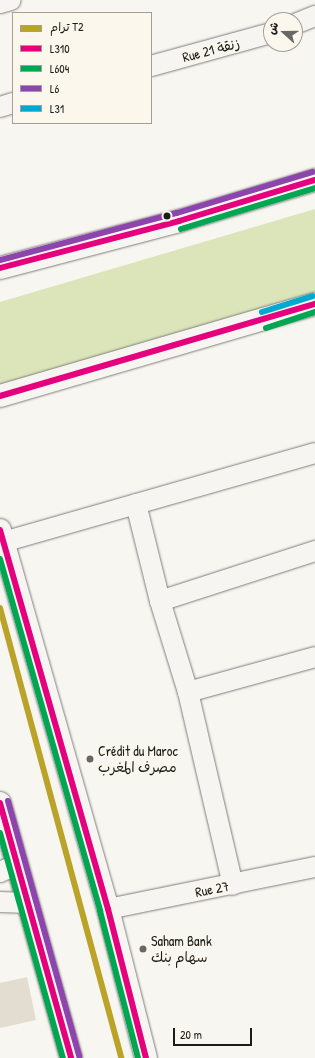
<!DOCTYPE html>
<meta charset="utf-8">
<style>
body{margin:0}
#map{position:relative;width:315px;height:1058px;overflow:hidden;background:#f8f6f0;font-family:"Patrick Hand","Playpen Sans Arabic",sans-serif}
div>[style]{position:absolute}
.green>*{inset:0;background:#dce5b9}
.building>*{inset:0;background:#e3ddd1}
.roads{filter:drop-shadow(0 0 1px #7f7e7b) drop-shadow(0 0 1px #7f7e7b)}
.minor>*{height:20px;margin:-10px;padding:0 10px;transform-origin:10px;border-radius:10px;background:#f6f5f1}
.tertiary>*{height:22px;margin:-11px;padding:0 11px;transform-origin:11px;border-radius:11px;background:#f6f5f1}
.secondary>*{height:22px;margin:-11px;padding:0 11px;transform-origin:11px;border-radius:11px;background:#f6f5f1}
.bus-1>*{height:6px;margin:-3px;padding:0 3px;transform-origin:3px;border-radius:3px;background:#e5007d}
.bus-2>*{height:6px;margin:-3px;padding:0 3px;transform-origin:3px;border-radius:3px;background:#00a651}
.bus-3>*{height:6px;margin:-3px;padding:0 3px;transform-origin:3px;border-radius:3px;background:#8e44ad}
.bus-4>*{height:6px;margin:-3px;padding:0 3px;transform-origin:3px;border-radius:3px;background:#00a9ce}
.tram-1>*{height:6px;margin:-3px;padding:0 3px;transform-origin:3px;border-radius:3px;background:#bba229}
.dots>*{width:11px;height:11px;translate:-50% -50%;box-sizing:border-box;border:2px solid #fbf7ec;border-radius:50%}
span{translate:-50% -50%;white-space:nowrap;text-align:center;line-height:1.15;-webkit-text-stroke:3px #fbf7ec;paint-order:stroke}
.street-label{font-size:14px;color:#1c1c1c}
.poi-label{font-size:14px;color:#1c1c1c}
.left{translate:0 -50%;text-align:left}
.legend{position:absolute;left:12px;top:12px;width:140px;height:112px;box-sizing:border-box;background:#fbf7ec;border:1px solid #a29f99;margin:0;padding:5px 7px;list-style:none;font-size:12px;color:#1c1c1c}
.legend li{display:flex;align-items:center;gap:8px;height:20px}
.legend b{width:20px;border:1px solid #a29f99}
.north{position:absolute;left:263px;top:12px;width:40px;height:40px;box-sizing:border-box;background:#fbf7ec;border:1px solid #a29f99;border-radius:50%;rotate:291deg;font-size:11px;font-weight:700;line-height:16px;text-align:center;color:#1c1c1c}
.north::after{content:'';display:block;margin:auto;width:14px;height:18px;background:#696866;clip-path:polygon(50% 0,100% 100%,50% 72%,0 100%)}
.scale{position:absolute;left:173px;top:1028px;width:79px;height:18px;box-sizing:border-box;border:2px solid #1c1c1c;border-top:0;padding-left:5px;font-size:12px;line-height:14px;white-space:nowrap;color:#1c1c1c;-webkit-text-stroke:3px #fbf7ec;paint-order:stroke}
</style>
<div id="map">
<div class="green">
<div style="clip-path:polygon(315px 209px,315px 296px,0 388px,0 302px)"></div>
</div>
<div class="building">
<div style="clip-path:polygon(27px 977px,36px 1020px,0 1028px,0 983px)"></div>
</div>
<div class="roads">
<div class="minor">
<div style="left:0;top:3px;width:11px;rotate:-15deg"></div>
<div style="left:295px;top:24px;width:22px;rotate:-22deg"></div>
<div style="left:151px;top:66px;width:124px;rotate:-15.4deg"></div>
<div style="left:0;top:107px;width:14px;rotate:-17deg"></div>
<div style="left:136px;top:504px;width:100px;rotate:76.1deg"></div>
<div style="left:160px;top:601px;width:95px;rotate:72.9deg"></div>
<div style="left:188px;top:692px;width:198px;rotate:76.9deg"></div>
<div style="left:3px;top:542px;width:324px;rotate:-15.9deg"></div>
<div style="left:160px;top:601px;width:163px;rotate:-17.9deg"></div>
<div style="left:188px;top:692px;width:132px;rotate:-15.4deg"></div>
<div style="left:0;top:872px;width:17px;rotate:-24deg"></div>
<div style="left:0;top:902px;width:28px;rotate:2deg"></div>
<div style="left:108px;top:909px;width:211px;rotate:-11.5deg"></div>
</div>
<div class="tertiary">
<div style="left:0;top:268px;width:185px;rotate:-14.7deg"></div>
<div style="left:179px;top:221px;width:142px;rotate:-16.8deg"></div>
<div style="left:0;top:396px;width:328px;rotate:-16.3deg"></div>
</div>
<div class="secondary">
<div style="left:0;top:530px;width:394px;rotate:74.1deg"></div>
<div style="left:108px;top:909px;width:154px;rotate:75.7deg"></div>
<div style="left:0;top:803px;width:265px;rotate:74.4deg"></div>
</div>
</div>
<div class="bus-1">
<div style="left:0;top:268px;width:185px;rotate:-14.7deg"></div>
<div style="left:179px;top:221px;width:142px;rotate:-16.8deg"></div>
<div style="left:0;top:396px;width:328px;rotate:-16.3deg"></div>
<div style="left:0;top:530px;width:394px;rotate:74.1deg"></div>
<div style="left:108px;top:909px;width:154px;rotate:75.7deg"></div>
<div style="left:0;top:803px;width:265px;rotate:74.4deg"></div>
</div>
<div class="bus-2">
<div style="left:181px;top:229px;width:140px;rotate:-17deg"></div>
<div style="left:266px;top:328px;width:52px;rotate:-18.1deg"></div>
<div style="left:0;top:559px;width:366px;rotate:74.1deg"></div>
<div style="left:100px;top:911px;width:152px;rotate:75.5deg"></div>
<div style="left:0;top:833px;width:234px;rotate:74.4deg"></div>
</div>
<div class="bus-3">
<div style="left:0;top:260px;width:183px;rotate:-14.9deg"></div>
<div style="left:177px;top:213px;width:142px;rotate:-16.8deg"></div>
<div style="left:8px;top:801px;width:265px;rotate:74.4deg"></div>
</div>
<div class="bus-4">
<div style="left:262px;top:312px;width:53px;rotate:-17.4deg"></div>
</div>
<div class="tram-1">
<div style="left:0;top:608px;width:466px;rotate:74.9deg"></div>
</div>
<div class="dots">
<div style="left:167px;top:216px;background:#1c1c1c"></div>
<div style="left:90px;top:759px;background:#696866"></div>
<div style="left:143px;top:949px;background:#696866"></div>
</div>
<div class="street-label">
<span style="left:211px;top:50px;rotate:-15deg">Rue 21 زنقة</span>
<span style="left:212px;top:889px;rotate:-11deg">Rue 27</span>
</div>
<div class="poi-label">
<span class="left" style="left:98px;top:759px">Crédit du Maroc<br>مصرف المغرب</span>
<span class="left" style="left:151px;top:949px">Saham Bank<br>سهام بنك</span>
</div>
<ul class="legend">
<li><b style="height:5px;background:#bba229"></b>ترام T2</li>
<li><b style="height:5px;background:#e5007d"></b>L310</li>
<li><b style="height:5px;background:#00a651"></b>L604</li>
<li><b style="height:5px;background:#8e44ad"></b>L6</li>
<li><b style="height:5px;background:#00a9ce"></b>L31</li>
</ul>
<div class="north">ش</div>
<div class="scale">20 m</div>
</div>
